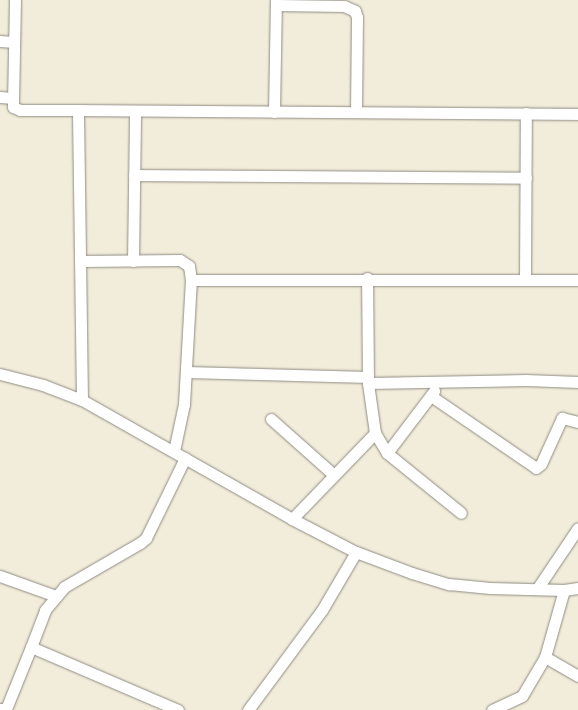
<!DOCTYPE html>
<style>
body{margin:0}
#map{position:relative;width:578px;height:710px;overflow:hidden;background:#f2ecda;font-family:"Sorts Mill Goudy",serif}
div>[style]{position:absolute}
.roads{filter:drop-shadow(0 0 1px #8e8c82) drop-shadow(0 0 1px #8e8c82)}
.minor>*{height:11px;margin:-5.5px;padding:0 5.5px;transform-origin:5.5px;border-radius:5.5px;background:#fff}
span{translate:-50% -50%;white-space:nowrap;text-align:center;line-height:1.15;-webkit-text-stroke:4px #f6f6f2;paint-order:stroke}
</style>
<div id="map">
<div class="roads">
<div class="minor">
<div style="left:15px;top:0;width:107px;rotate:91.1deg"></div>
<div style="left:13px;top:107px;width:8px;rotate:23deg"></div>
<div style="left:20px;top:110px;width:58px"></div>
<div style="left:276px;top:5px;width:68px;rotate:0.8deg"></div>
<div style="left:344px;top:6px;width:12px;rotate:24deg"></div>
<div style="left:355px;top:11px;width:6px;rotate:72deg"></div>
<div style="left:357px;top:17px;width:95px;rotate:90.6deg"></div>
<div style="left:0;top:41px;width:14px;rotate:4deg"></div>
<div style="left:0;top:97px;width:13px;rotate:4deg"></div>
<div style="left:274px;top:112px;width:112px;rotate:-89deg"></div>
<div style="left:134px;top:175px;width:392px;rotate:0.4deg"></div>
<div style="left:81px;top:261px;width:99px;rotate:-0.6deg"></div>
<div style="left:180px;top:260px;width:11px;rotate:34deg"></div>
<div style="left:189px;top:266px;width:14px;rotate:82deg"></div>
<div style="left:191px;top:280px;width:387px"></div>
<div style="left:133px;top:261px;width:150px;rotate:-89.2deg"></div>
<div style="left:525px;top:280px;width:167px;rotate:-89.7deg"></div>
<div style="left:187px;top:372px;width:181px;rotate:1.6deg"></div>
<div style="left:0;top:374px;width:44px;rotate:14.3deg"></div>
<div style="left:43px;top:385px;width:42px;rotate:21deg"></div>
<div style="left:82px;top:400px;width:241px;rotate:29.5deg"></div>
<div style="left:292px;top:519px;width:72px;rotate:27.3deg"></div>
<div style="left:356px;top:552px;width:60px;rotate:20.6deg"></div>
<div style="left:412px;top:573px;width:39px;rotate:17deg"></div>
<div style="left:449px;top:584px;width:41px;rotate:5.6deg"></div>
<div style="left:490px;top:588px;width:74px;rotate:1.5deg"></div>
<div style="left:564px;top:590px;width:70px;rotate:105.8deg"></div>
<div style="left:545px;top:657px;width:45px;rotate:120.5deg"></div>
<div style="left:522px;top:696px;width:33px;rotate:155deg"></div>
<div style="left:368px;top:383px;width:158px;rotate:-1.1deg"></div>
<div style="left:526px;top:380px;width:52px;rotate:2.2deg"></div>
<div style="left:431px;top:396px;width:127px;rotate:34.4deg"></div>
<div style="left:536px;top:468px;width:6px;rotate:-39deg"></div>
<div style="left:541px;top:464px;width:51px;rotate:-65.5deg"></div>
<div style="left:562px;top:418px;width:16px;rotate:14deg"></div>
<div style="left:82px;top:400px;width:290px;rotate:-90.8deg"></div>
<div style="left:78px;top:110px;width:500px;rotate:0.46deg"></div>
<div style="left:271px;top:419px;width:84px;rotate:41.6deg"></div>
<div style="left:375px;top:433px;width:23px;rotate:59deg"></div>
<div style="left:387px;top:453px;width:95px;rotate:39deg"></div>
<div style="left:174px;top:451px;width:48px;rotate:-78deg"></div>
<div style="left:184px;top:404px;width:124px;rotate:-86.8deg"></div>
<div style="left:387px;top:453px;width:78px;rotate:-52.8deg"></div>
<div style="left:292px;top:519px;width:120px;rotate:-46deg"></div>
<div style="left:375px;top:433px;width:50px;rotate:-98deg"></div>
<div style="left:368px;top:383px;width:105px;rotate:-90.5deg"></div>
<div style="left:0;top:576px;width:59px;rotate:19.7deg"></div>
<div style="left:537px;top:589px;width:73px;rotate:-56.1deg"></div>
<div style="left:564px;top:590px;width:14px;rotate:-8deg"></div>
<div style="left:31px;top:647px;width:40px;rotate:-69deg"></div>
<div style="left:45px;top:610px;width:30px;rotate:-50deg"></div>
<div style="left:64px;top:587px;width:88px;rotate:-30.1deg"></div>
<div style="left:140px;top:543px;width:8px;rotate:-40deg"></div>
<div style="left:146px;top:538px;width:89px;rotate:-64deg"></div>
<div style="left:545px;top:657px;width:38px;rotate:30deg"></div>
<div style="left:0;top:709px;width:6px"></div>
<div style="left:6px;top:709px;width:67px;rotate:-68deg"></div>
<div style="left:31px;top:647px;width:160px;rotate:23.2deg"></div>
<div style="left:248px;top:710px;width:124px;rotate:-53.5deg"></div>
<div style="left:322px;top:610px;width:67px;rotate:-59.6deg"></div>
</div>
</div>
</div>
